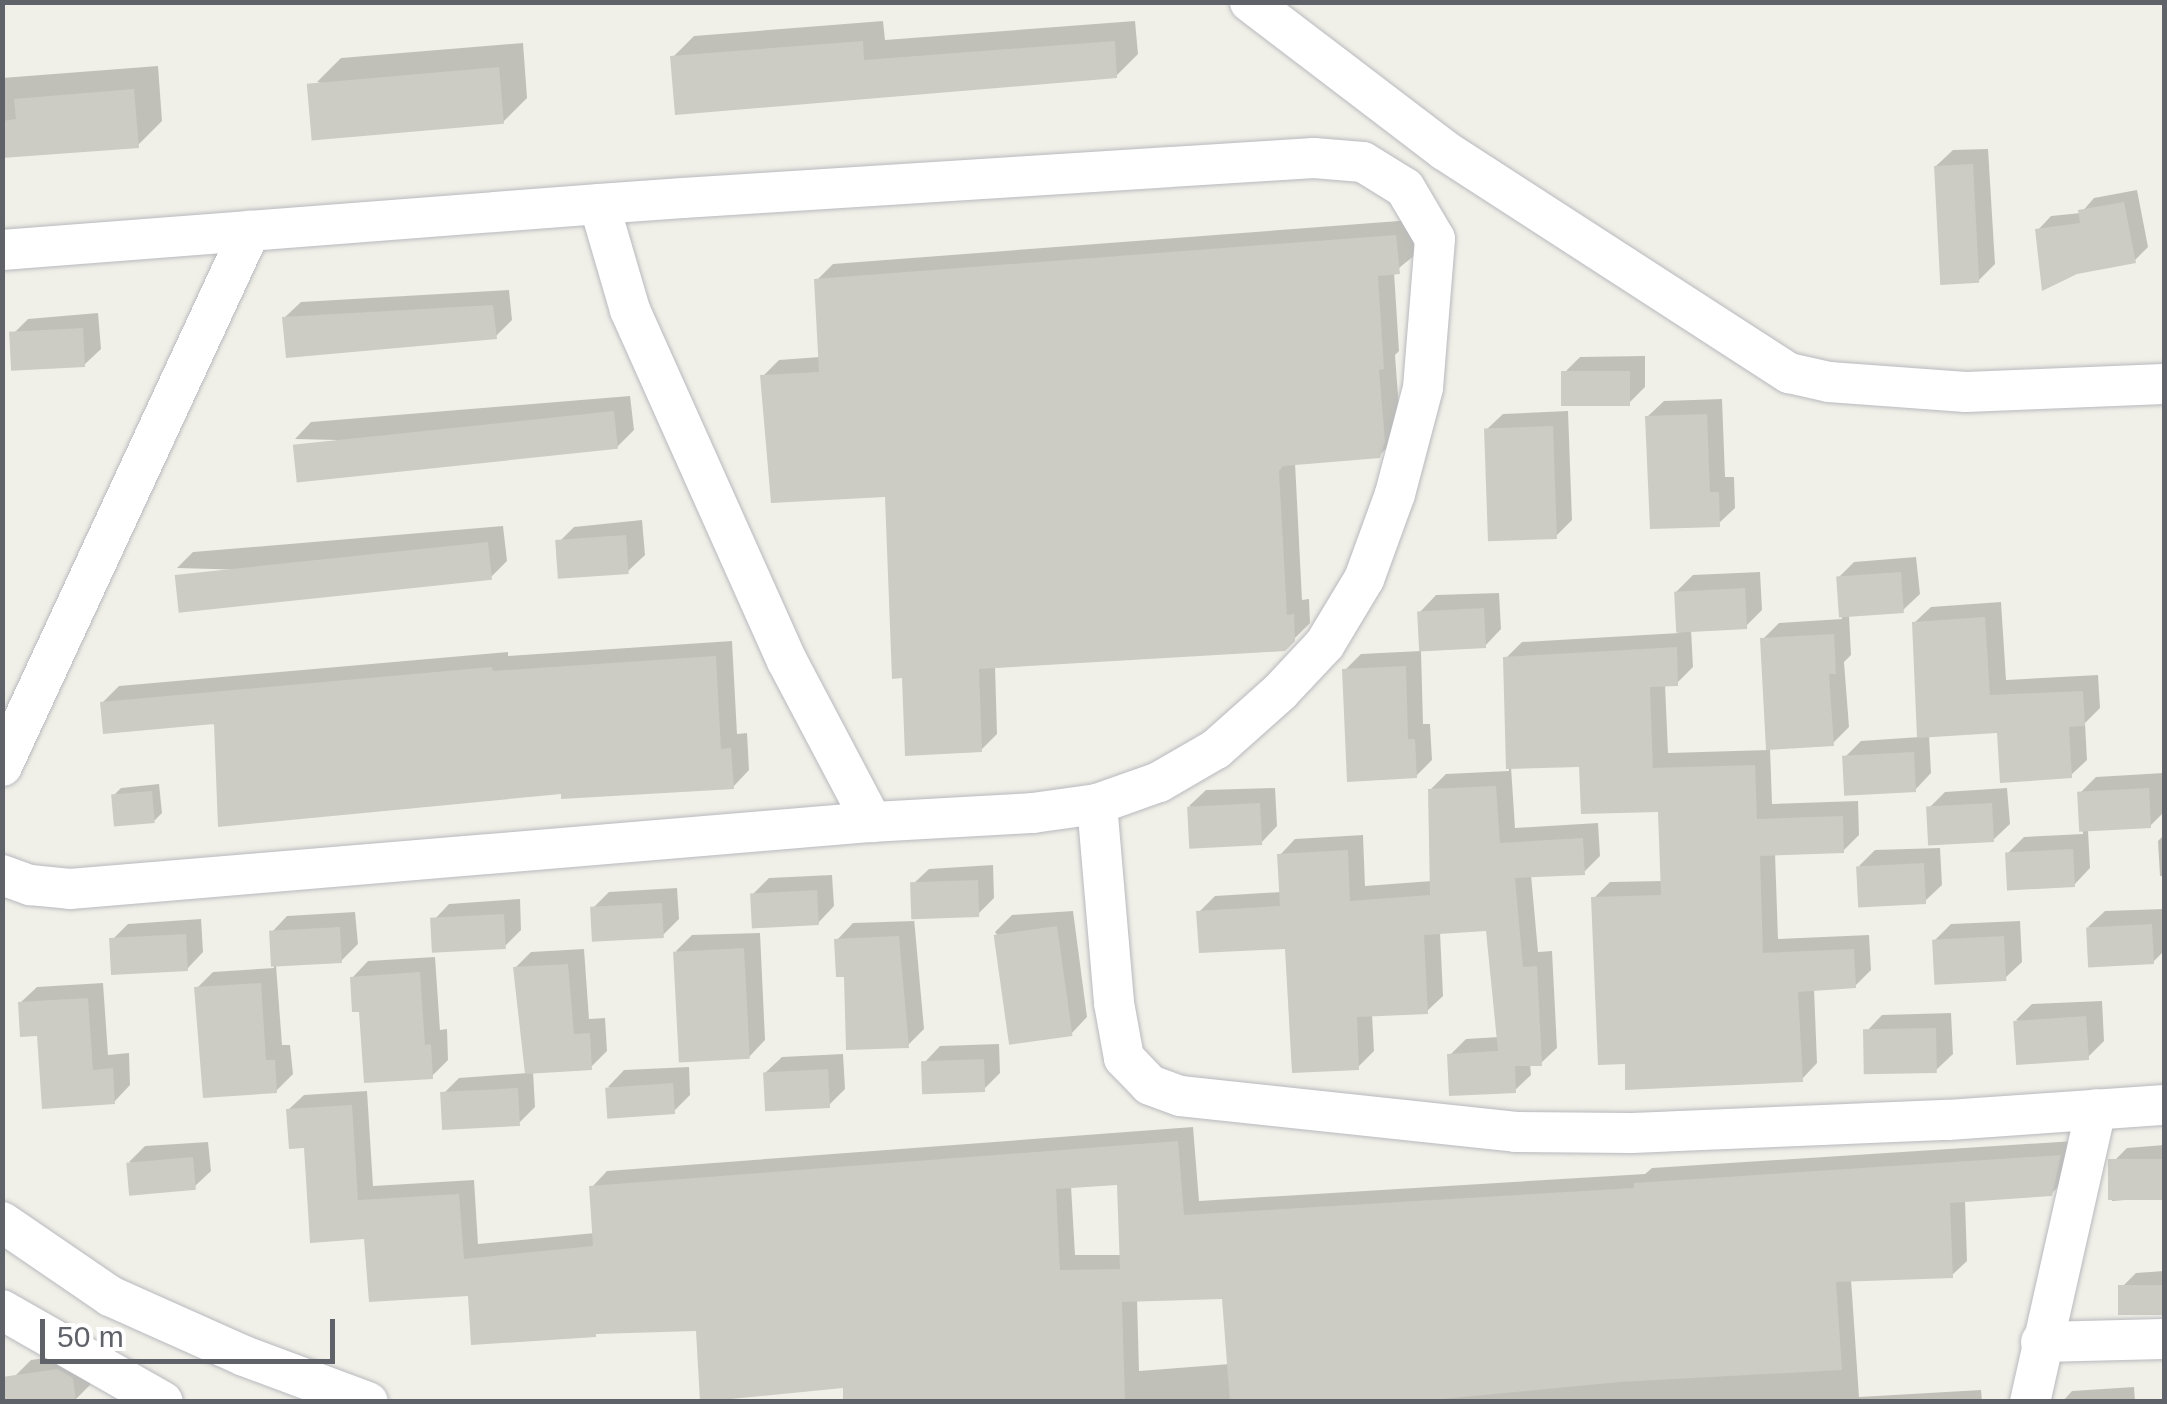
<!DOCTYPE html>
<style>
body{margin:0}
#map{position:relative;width:2167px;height:1404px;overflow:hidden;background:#f1f0e8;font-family:Arial,sans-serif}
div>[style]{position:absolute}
.shadow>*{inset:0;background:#0003}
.building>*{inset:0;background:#cccbc4;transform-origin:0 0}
.roads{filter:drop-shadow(0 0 2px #b8b9be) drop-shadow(0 0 2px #b8b9be)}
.minor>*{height:40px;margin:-20px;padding:0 20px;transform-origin:20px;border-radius:20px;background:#fff}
span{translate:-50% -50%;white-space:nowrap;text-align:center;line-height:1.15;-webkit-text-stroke:9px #fff;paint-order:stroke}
.frame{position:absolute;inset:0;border:5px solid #5f6268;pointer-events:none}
.scale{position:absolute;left:40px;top:1319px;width:295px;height:45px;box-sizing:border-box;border:5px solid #5f6268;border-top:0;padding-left:12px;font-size:30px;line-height:35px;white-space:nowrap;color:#5f6268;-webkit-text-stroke:8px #fff;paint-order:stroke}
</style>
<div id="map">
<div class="shadow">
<div style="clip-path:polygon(883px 21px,885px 40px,1135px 21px,1138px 54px,1116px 76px,673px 57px,694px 36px)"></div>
<div style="clip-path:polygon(523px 43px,527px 98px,503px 122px,317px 82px,341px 58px)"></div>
<div style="clip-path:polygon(158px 66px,162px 121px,138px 145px,2px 156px,2px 78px)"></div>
<div style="clip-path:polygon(1988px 149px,1995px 264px,1979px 280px,1936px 166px,1953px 150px)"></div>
<div style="clip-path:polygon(2137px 190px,2148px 247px,2134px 261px,2038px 230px,2051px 216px,2081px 213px,2094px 198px)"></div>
<div style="clip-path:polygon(1412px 220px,1415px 255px,1394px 272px,1399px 351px,1395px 355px,1400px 423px,1395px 439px,1379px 456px,1295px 462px,1302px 600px,1309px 599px,1310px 623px,1284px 649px,995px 666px,997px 734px,981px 750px,904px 676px,888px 494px,763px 376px,779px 360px,820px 357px,817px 280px,833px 264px)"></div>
<div style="clip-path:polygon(509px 290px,512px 320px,495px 337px,284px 318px,301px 302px)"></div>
<div style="clip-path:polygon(98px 313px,101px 349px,84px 365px,12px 335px,28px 319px)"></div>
<div style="clip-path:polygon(1645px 356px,1645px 387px,1629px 403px,1564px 373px,1580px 357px)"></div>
<div style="clip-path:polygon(630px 396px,634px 430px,617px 447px,295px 439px,311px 422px)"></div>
<div style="clip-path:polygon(1722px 399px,1725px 477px,1734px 477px,1735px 508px,1718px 524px,1647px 417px,1664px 401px)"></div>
<div style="clip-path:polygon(1568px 411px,1572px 520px,1556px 536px,1486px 430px,1503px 414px)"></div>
<div style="clip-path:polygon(642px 520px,645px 555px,628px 571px,558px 543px,574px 527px)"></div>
<div style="clip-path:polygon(503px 526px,507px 561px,491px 577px,177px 568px,193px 552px)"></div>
<div style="clip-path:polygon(1916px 557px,1920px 594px,1903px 610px,1849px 615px,1851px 655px,1844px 662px,1849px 727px,1832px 744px,1770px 748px,1772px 804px,1858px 801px,1859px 835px,1843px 851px,1775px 853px,1778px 939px,1869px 935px,1871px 970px,1855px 986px,1814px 988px,1817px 1063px,1802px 1079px,1627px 1062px,1594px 898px,1610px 882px,1663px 881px,1660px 809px,1581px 764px,1511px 767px,1515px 828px,1598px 823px,1600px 856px,1584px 872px,1531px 875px,1538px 952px,1552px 951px,1557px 1048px,1541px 1063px,1530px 1064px,1531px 1075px,1515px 1090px,1450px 1055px,1466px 1039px,1499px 1037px,1489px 929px,1440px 932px,1443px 996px,1427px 1011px,1372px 1014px,1374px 1051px,1358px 1067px,1287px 946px,1199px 912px,1215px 896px,1281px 892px,1280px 855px,1295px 839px,1363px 835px,1365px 886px,1432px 881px,1430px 790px,1446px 774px,1509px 771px,1506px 658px,1522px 642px,1679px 633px,1676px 592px,1693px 575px,1760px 572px,1762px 610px,1746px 626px,1691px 629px,1693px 667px,1677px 683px,1665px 684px,1668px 753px,1769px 750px,1763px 639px,1779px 623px,1842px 619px,1838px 578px,1854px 562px)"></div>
<div style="clip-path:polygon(1499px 593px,1501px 629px,1485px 646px,1420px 612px,1436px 595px)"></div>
<div style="clip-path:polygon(2001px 602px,2006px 680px,2098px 675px,2100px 708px,2085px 723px,2087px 760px,2070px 776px,1999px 730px,1929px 735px,1931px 773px,1915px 790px,1845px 757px,1861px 741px,1920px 737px,1914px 623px,1931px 607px)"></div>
<div style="clip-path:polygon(732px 641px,737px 734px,747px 733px,749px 770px,733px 787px,563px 791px,102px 703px,119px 686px,508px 652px,508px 656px)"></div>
<div style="clip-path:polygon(1421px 651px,1423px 724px,1430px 724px,1432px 760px,1416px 776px,1345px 670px,1361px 654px)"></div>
<div style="clip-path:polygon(2164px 773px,2164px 812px,2150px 826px,2088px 830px,2090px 868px,2074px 885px,2008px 853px,2024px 837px,2083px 834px,2080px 793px,2096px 777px)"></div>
<div style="clip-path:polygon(159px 784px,162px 813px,154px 821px,113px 796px,121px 788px)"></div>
<div style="clip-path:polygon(1275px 788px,1277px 826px,1261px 843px,1189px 806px,1206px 790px)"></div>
<div style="clip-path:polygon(2007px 788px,2010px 824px,1993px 840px,1929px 808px,1945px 792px)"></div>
<div style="clip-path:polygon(2164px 835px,2164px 876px,2160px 876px,2158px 841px)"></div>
<div style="clip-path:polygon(1940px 848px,1942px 885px,1925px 901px,1859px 866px,1875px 850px)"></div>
<div style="clip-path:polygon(993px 865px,994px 898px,978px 914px,914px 918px,924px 1029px,908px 1045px,846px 974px,837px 940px,853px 923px,914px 921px,912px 885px,929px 869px)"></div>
<div style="clip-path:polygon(832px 875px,834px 906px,818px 923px,753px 894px,769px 878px)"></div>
<div style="clip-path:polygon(677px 888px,679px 919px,663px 935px,592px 909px,609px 892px)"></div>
<div style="clip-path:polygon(520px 899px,521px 930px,505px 946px,433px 921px,449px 904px)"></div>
<div style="clip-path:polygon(2164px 909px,2164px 951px,2153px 962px,2088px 927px,2105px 911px)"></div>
<div style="clip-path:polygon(1073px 911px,1087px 1017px,1071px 1034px,995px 932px,1012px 915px)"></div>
<div style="clip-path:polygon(355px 912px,358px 944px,341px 961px,276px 965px,282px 1045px,290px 1045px,293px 1074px,276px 1091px,197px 988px,213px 972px,274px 968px,271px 933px,287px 916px)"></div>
<div style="clip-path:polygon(201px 919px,203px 952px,187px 969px,112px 940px,128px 924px)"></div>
<div style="clip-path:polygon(2020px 921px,2022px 962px,2005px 978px,1935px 940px,1951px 924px)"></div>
<div style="clip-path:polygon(760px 933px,765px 1040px,749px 1057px,676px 951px,692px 935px)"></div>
<div style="clip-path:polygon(584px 949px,589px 1019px,605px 1018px,607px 1051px,591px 1067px,533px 1071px,535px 1107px,519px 1123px,443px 1094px,459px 1078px,527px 1073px,515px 968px,531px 952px)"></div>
<div style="clip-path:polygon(435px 957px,440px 1030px,447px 1029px,448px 1060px,432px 1076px,361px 1009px,352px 978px,368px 961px)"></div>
<div style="clip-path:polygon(103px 983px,108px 1055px,129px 1053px,130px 1085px,114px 1102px,39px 1033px,20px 1003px,37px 987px)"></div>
<div style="clip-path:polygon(2102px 1001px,2104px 1041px,2088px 1057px,2016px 1020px,2032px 1004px)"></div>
<div style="clip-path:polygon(1951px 1013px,1953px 1054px,1936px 1070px,1866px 1032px,1882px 1015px)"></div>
<div style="clip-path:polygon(999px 1044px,1000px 1073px,984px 1089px,924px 1063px,940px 1046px)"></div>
<div style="clip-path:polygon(843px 1054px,845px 1089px,829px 1105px,765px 1073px,782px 1057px)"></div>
<div style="clip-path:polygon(689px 1067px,690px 1095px,674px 1111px,608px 1087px,624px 1070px)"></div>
<div style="clip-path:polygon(evenodd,367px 1091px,373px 1186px,474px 1180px,478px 1244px,595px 1233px,592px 1187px,607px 1171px,1193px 1127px,1199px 1201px,1645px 1174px,1652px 1168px,2075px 1141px,2067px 1178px,2051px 1194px,1965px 1200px,1967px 1261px,1951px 1276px,1851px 1279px,1859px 1397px,1981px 1390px,1982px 1402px,846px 1402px,846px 1385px,699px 1329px,599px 1331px,595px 1335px,470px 1293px,366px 1236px,306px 1145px,288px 1110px,304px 1095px,367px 1091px,1119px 1183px,1120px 1255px,1075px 1255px,1071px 1186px,1119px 1183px,367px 1091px,1225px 1296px,1230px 1364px,1139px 1371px,1137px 1299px,1225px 1296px)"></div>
<div style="clip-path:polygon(208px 1142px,211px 1171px,194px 1187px,129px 1162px,145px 1146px)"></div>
<div style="clip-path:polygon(2164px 1145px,2164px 1197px,2112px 1201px,2111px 1164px,2127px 1148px)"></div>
<div style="clip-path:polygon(2164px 1271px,2164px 1313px,2122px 1314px,2120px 1289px,2136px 1273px)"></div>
<div style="clip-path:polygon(75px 1354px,91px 1384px,75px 1400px,15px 1376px,31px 1360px)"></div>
<div style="clip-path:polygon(2134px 1387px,2135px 1402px,2062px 1402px,2072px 1391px)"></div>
</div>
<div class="building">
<div style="clip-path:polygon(863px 41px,864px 60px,1115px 41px,1117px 78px,675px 115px,670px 56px)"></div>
<div style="left:499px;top:67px;width:57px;height:193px;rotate:85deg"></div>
<div style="clip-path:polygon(134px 89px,139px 148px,2px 158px,2px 121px,16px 119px,14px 99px)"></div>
<div style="left:1973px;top:164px;width:119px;height:39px;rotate:87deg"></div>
<div style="clip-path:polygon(2124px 202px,2136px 263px,2077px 274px,2042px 291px,2035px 229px,2080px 223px,2078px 210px)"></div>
<div style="clip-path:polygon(1396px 235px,1400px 274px,1378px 276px,1384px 369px,1379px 370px,1385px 441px,1380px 458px,1283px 466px,1279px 471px,1287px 615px,1294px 614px,1295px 641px,1285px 651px,979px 669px,982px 752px,905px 756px,902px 678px,892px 679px,885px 497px,771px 503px,760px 375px,819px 372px,814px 279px)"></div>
<div style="clip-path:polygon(493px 305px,497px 339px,286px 358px,282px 317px)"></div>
<div style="left:83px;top:328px;width:39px;height:74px;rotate:87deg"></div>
<div style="left:1630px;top:371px;width:35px;height:69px;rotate:90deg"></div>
<div style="left:614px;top:411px;width:38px;height:323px;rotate:84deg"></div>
<div style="clip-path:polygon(1707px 414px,1710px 492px,1719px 492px,1720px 527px,1650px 529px,1645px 416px)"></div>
<div style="left:1553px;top:426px;width:113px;height:69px;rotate:88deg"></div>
<div style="left:626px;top:535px;width:39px;height:71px;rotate:86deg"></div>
<div style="left:488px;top:542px;width:38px;height:315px;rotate:84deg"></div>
<div style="left:1901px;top:572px;width:41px;height:65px;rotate:86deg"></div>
<div style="left:1745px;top:588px;width:41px;height:71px;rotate:87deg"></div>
<div style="left:1484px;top:608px;width:40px;height:67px;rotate:87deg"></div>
<div style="clip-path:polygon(1985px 617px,1990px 695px,2083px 691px,2085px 726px,2069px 727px,2072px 778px,2000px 783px,1997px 733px,1917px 738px,1912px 622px)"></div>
<div style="clip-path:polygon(1834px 634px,1836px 674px,1829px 674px,1834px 746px,1766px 750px,1760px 638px)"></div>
<div style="clip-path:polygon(1677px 647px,1678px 686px,1650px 687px,1653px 768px,1755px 765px,1757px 819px,1843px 816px,1844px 853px,1760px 856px,1763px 953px,1854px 949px,1856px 988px,1798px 992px,1803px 1082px,1625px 1090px,1625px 1064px,1598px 1065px,1591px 897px,1661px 895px,1658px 812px,1581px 814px,1579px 767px,1506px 769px,1503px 657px)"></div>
<div style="clip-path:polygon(716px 656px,721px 749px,731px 748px,734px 789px,561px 799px,561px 794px,218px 827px,214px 724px,103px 734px,100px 702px,492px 667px,493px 671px)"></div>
<div style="clip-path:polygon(1406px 666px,1408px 739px,1415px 739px,1417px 778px,1347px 782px,1342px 669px)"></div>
<div style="left:1914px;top:752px;width:40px;height:72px;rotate:87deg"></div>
<div style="clip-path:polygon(1496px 786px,1500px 843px,1583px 838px,1585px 875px,1515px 878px,1523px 967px,1537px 966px,1542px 1066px,1515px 1066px,1516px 1093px,1449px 1096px,1447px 1054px,1498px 1051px,1486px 931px,1424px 935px,1428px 1014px,1357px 1017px,1359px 1070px,1292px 1073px,1285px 949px,1199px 953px,1196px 911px,1280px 906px,1277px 854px,1348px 850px,1350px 901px,1430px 895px,1428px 789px)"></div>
<div style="left:2149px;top:788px;width:40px;height:72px;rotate:87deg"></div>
<div style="left:152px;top:791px;width:32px;height:41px;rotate:85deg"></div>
<div style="left:1260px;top:803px;width:42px;height:73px;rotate:87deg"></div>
<div style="left:1992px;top:803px;width:39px;height:66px;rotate:87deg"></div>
<div style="left:2073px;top:849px;width:38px;height:68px;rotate:87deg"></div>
<div style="left:1924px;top:863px;width:41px;height:68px;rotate:87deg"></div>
<div style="left:978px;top:880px;width:37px;height:68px;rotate:88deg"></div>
<div style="left:817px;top:890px;width:35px;height:67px;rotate:87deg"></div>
<div style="left:662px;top:903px;width:35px;height:72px;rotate:87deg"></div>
<div style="left:504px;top:914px;width:35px;height:74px;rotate:87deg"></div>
<div style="left:2152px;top:924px;width:40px;height:66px;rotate:87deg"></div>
<div style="left:1057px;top:926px;width:111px;height:64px;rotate:82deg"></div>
<div style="left:340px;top:927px;width:36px;height:71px;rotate:87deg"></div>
<div style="left:186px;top:934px;width:37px;height:77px;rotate:87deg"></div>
<div style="clip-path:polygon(899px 936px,909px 1048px,846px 1050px,844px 977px,836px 977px,834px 939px)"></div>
<div style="left:2004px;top:936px;width:45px;height:72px;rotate:87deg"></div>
<div style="left:744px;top:948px;width:111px;height:71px;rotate:87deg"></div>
<div style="clip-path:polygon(568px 964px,574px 1034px,590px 1033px,592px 1070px,525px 1074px,513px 967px)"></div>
<div style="clip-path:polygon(420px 972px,425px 1045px,431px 1044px,433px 1079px,364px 1083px,359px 1012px,352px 1012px,350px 977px)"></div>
<div style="clip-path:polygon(261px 983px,266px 1060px,275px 1060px,277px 1093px,203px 1098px,194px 987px)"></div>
<div style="clip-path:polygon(88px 998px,93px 1070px,113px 1068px,115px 1104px,42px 1109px,37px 1036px,20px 1037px,18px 1002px)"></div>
<div style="left:2086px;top:1016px;width:44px;height:73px;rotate:86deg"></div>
<div style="left:1936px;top:1028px;width:45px;height:73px;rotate:89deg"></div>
<div style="left:984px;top:1059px;width:33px;height:63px;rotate:88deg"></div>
<div style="left:828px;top:1069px;width:39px;height:65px;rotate:87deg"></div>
<div style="left:673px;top:1083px;width:31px;height:68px;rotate:86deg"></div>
<div style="left:518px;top:1088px;width:38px;height:78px;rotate:87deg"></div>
<div style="clip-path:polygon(evenodd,352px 1105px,358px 1200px,459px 1194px,464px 1259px,593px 1246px,589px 1186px,1178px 1141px,1184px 1215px,1634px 1188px,1634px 1183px,2061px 1155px,2052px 1196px,1950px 1203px,1953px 1278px,1836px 1282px,1842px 1370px,1619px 1382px,1411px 1402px,1230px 1402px,1222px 1299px,1122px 1302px,1125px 1402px,843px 1402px,843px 1388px,700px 1402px,696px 1331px,596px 1334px,596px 1337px,471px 1345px,468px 1296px,369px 1302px,364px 1239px,310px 1243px,304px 1148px,289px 1149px,286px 1109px,352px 1105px,1117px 1185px,1120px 1269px,1060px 1270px,1056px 1189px,1117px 1185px)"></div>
<div style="left:193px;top:1157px;width:33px;height:67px;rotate:85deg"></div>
<div style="left:2164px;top:1159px;width:41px;height:56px;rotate:90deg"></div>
<div style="left:2164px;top:1285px;width:30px;height:46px;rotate:90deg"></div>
<div style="clip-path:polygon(58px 1369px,73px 1378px,76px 1402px,2px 1402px,2px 1377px)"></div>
</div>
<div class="roads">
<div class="minor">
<div style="left:1250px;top:2px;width:244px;rotate:37.3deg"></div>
<div style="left:1444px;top:150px;width:411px;rotate:32.9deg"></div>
<div style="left:1789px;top:373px;width:41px;rotate:12.7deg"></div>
<div style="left:1829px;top:382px;width:137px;rotate:4.2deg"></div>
<div style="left:1966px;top:392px;width:198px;rotate:-2.3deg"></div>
<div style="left:2px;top:250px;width:599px;rotate:-4.41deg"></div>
<div style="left:599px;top:204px;width:84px;rotate:-4.1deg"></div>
<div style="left:683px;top:198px;width:632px;rotate:-3.63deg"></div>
<div style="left:1314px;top:158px;width:49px;rotate:4.7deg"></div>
<div style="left:1363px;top:162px;width:49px;rotate:31.8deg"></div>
<div style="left:1405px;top:188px;width:59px;rotate:59.5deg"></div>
<div style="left:1435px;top:239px;width:149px;rotate:94.6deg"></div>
<div style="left:1423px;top:388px;width:110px;rotate:104.8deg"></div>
<div style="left:1395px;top:494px;width:90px;rotate:110deg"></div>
<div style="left:1364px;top:579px;width:76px;rotate:121deg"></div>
<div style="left:1325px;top:644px;width:66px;rotate:133.2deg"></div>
<div style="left:1280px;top:692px;width:86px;rotate:138.3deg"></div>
<div style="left:1216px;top:749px;width:66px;rotate:149.9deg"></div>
<div style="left:1159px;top:782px;width:66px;rotate:160.5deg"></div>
<div style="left:1097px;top:804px;width:65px;rotate:172deg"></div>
<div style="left:1033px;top:813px;width:161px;rotate:176.8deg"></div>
<div style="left:872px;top:822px;width:182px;rotate:-117.8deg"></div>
<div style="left:787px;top:661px;width:385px;rotate:-114.1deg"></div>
<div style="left:630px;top:310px;width:110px;rotate:-106.3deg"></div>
<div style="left:2px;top:766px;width:590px;rotate:-65.13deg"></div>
<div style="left:1097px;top:804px;width:200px;rotate:85.1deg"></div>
<div style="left:1114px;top:1003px;width:56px;rotate:79.7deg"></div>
<div style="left:1124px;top:1058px;width:37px;rotate:46deg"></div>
<div style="left:1150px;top:1085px;width:32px;rotate:20deg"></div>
<div style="left:1180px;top:1096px;width:338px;rotate:6.1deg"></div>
<div style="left:1516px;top:1132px;width:116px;rotate:0.5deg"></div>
<div style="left:1632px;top:1133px;width:316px;rotate:-2.4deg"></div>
<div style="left:1948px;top:1120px;width:217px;rotate:-4deg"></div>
<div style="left:2px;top:875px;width:30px;rotate:20deg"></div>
<div style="left:30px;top:885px;width:40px;rotate:5.7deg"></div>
<div style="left:70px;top:889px;width:805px;rotate:-4.78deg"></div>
<div style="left:2px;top:1222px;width:131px;rotate:34.4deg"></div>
<div style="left:110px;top:1296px;width:147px;rotate:24.1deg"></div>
<div style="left:244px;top:1356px;width:132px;rotate:20.4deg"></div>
<div style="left:2px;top:1310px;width:185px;rotate:29.7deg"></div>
<div style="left:2041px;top:1342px;width:123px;rotate:-1.4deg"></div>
<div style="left:2030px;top:1402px;width:300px;rotate:-77.3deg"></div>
</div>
</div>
<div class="frame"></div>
<div class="scale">50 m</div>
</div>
